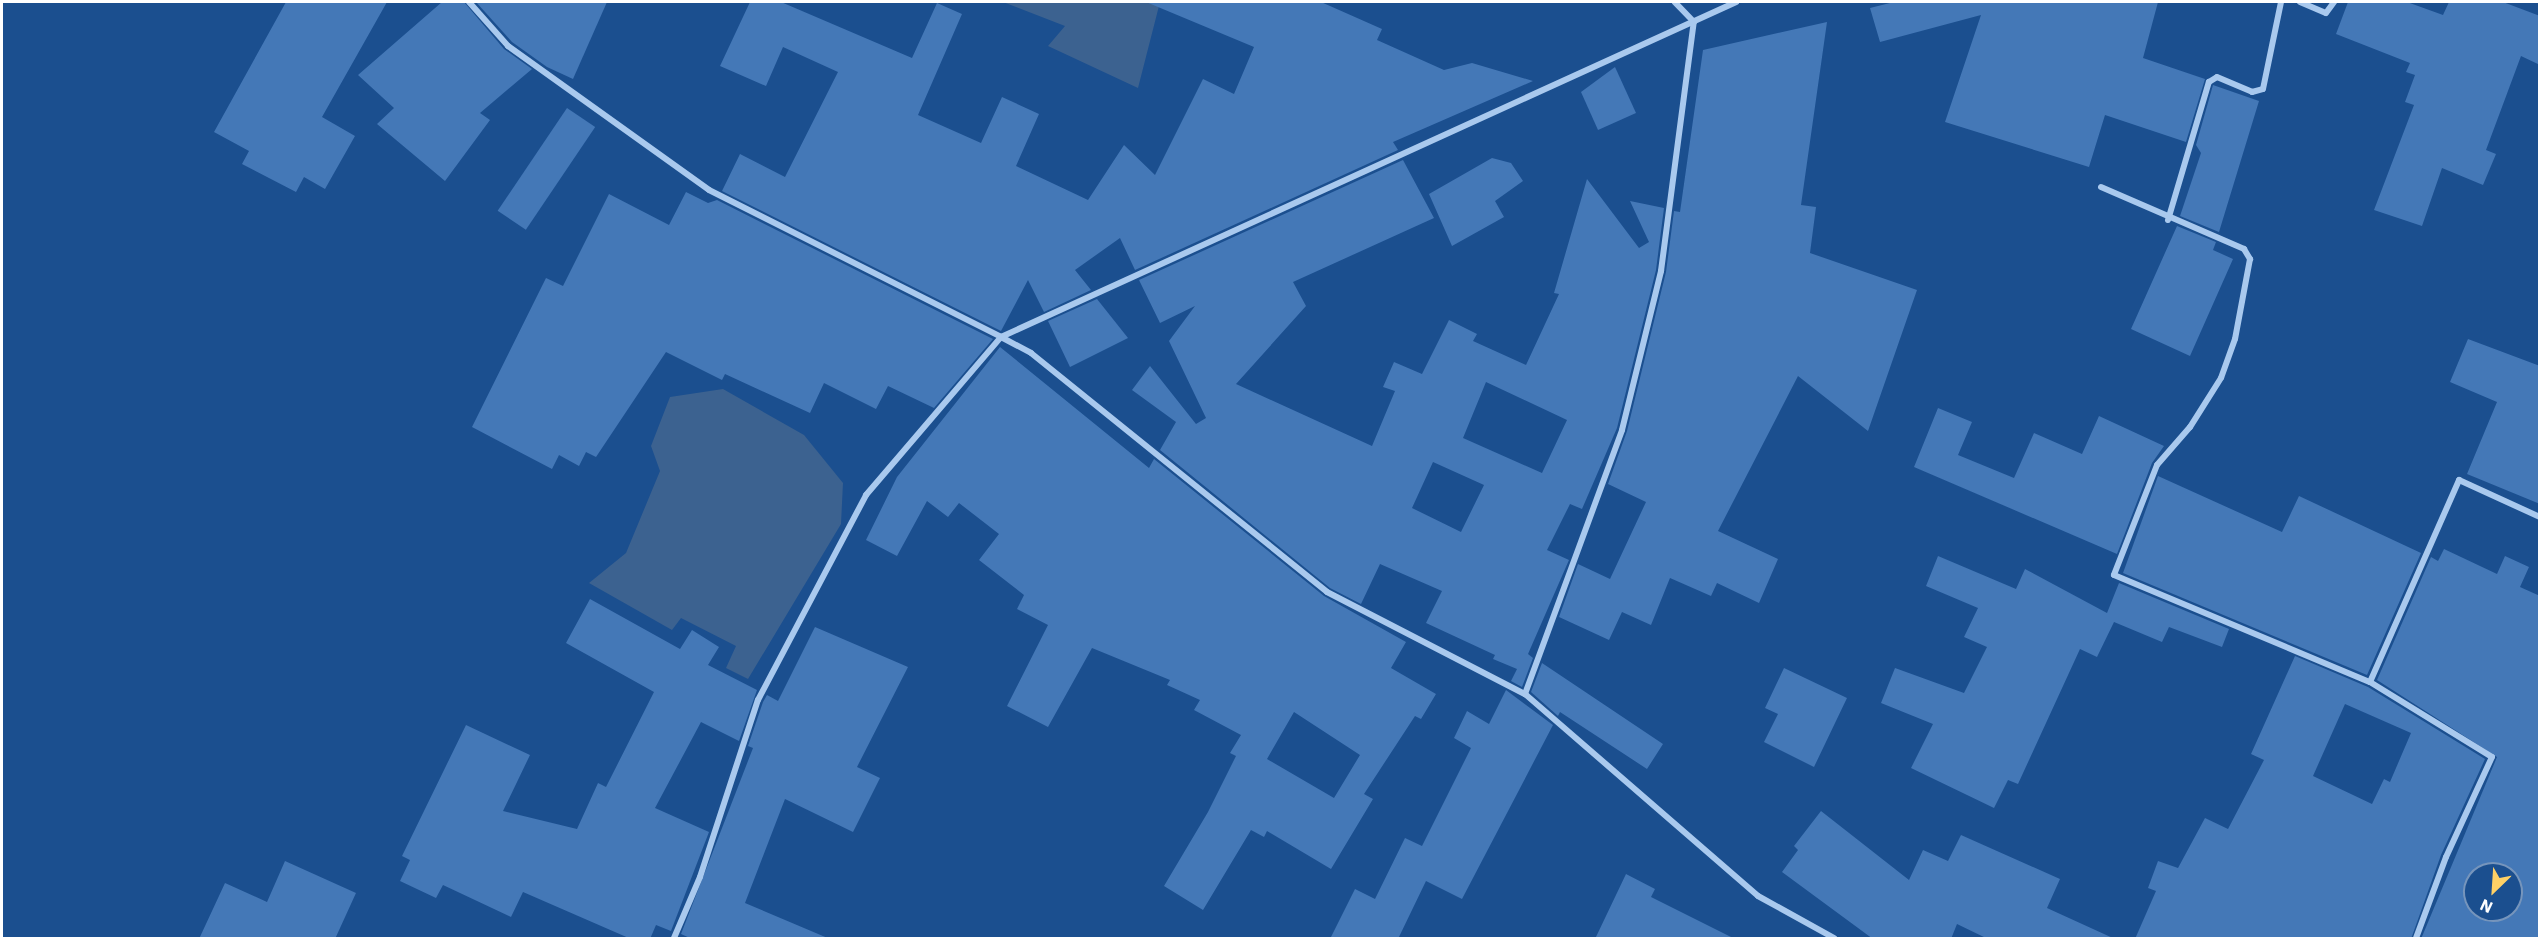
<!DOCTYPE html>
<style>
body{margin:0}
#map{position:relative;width:2541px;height:940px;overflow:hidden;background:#1b4f8f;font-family:"IBM Plex Sans",sans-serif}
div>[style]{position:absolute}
.water>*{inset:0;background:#3c6290}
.building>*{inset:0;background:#4478b7;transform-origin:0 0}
.street>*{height:6px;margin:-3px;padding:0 3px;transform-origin:3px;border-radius:3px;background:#a9c9ee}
span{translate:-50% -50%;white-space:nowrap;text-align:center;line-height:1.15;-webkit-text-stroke:6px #1b4f8f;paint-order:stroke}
.frame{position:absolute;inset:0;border:3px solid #fff;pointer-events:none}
.north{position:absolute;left:2463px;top:862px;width:60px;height:60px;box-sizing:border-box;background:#1b4f8f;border:2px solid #7695bc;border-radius:50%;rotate:205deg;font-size:16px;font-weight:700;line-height:24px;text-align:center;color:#fff}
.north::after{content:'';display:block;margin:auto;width:21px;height:27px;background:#ffd166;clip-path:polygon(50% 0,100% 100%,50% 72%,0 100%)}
</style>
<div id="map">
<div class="water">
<i style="clip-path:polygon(1003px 2px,1160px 2px,1138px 88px,1048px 46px,1065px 26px)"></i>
<i style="clip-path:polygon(723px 389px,804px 435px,843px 483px,841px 524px,748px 679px,726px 668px,736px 646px,681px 618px,672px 630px,589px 583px,626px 553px,660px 471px,651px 446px,670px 397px)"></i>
</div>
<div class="building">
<i style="clip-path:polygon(286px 2px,387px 2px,322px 117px,355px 136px,325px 189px,304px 177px,296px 192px,242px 164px,249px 151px,214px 132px)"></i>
<i style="clip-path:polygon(442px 2px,464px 2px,504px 49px,532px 69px,480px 113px,490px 120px,445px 181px,377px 124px,394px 108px,358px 75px)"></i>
<i style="clip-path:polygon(476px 2px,607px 2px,573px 79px,547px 67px,512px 42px)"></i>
<i style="clip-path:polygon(750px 2px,781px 2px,912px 58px,937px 3px,962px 14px,918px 115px,981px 143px,1002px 97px,1039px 114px,1016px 166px,1088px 200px,1124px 145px,1155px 175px,1203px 79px,1234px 94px,1254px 47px,1146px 2px,1321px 2px,1382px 29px,1377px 40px,1444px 70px,1472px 63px,1533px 81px,1393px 142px,1398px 150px,1135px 270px,1120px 238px,1075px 270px,1091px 290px,1044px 312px,1028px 280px,1001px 331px,722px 191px,740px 154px,785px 177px,838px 72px,783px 47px,766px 86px,720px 66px)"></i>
<i style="clip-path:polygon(1894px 2px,2158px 2px,2143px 58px,2205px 79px,2186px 142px,2105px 115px,2089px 167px,1945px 122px,1981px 15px,1880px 42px,1870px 8px)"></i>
<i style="clip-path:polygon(2348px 2px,2407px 2px,2443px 15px,2449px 2px,2503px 2px,2540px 16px,2540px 65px,2521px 56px,2486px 150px,2496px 154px,2483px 185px,2442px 168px,2422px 226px,2374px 210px,2414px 105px,2405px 102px,2415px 75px,2406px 72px,2410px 63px,2336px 34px)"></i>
<i style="clip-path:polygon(1827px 22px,1801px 205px,1816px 207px,1810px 253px,1917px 290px,1868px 431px,1798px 376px,1718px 531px,1778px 559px,1759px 603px,1717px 583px,1711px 596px,1670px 578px,1651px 625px,1622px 612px,1609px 640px,1559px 617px,1578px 564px,1610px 579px,1646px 502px,1608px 484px,1627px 431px,1666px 272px,1674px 211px,1680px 212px,1703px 50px)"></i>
<i style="clip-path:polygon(1615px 67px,1636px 113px,1598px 130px,1581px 92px)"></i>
<i style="clip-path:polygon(2213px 85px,2259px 101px,2219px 232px,2180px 216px,2201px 153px,2196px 145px)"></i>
<i style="left:567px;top:108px;width:34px;height:124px;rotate:34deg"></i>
<i style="clip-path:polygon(1492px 158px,1511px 163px,1523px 181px,1495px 201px,1504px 217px,1452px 246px,1429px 194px)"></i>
<i style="clip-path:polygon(evenodd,1403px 160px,1434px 218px,1293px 282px,1306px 306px,1236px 384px,1372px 446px,1395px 391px,1383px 387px,1394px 362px,1422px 374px,1449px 320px,1477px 334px,1473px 341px,1526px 365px,1559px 294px,1554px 293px,1587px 179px,1639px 248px,1649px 242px,1630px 201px,1664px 208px,1656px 270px,1617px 428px,1582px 509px,1570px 504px,1547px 550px,1569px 560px,1528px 654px,1533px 658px,1522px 687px,1511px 681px,1517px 669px,1493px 659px,1495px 655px,1426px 623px,1442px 591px,1380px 564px,1361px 604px,1330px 588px,1160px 450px,1176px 422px,1132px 390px,1150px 366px,1196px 424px,1206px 418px,1169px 341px,1195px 306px,1160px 323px,1139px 280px,1403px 160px,1486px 382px,1567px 420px,1542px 473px,1463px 438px,1486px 382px,1403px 160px,1433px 462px,1484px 485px,1461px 532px,1412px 508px,1433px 462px)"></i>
<i style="clip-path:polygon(686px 192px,708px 203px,717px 200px,993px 339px,934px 408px,888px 386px,876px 409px,824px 383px,810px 413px,725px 374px,722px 380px,666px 352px,596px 457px,586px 452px,579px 466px,559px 455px,552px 469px,472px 427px,546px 278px,563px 286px,609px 194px,669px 225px)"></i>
<i style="clip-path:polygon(2177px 226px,2216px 242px,2213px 250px,2233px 259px,2190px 356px,2131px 329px)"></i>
<i style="clip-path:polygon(1097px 299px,1128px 338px,1070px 367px,1048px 321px)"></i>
<i style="clip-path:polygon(2468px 339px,2540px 366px,2540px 504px,2467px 474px,2497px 402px,2450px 382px)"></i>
<i style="clip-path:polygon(evenodd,1000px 347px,1149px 468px,1154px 459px,1324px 596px,1406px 642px,1391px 668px,1436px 694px,1421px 719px,1415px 716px,1364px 794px,1373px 799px,1331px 869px,1267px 831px,1264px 837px,1251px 830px,1203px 910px,1164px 886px,1208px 812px,1236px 756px,1230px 753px,1241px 735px,1194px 710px,1200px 700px,1167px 685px,1170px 680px,1092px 648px,1048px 727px,1007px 706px,1048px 625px,1017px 609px,1024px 595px,979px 560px,999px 534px,959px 503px,948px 517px,927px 501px,897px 556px,866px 540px,897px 477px,1000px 347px,1294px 712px,1360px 755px,1334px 798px,1267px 759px,1294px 712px)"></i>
<i style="clip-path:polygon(1938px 408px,1972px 422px,1958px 455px,2014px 478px,2034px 433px,2082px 454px,2099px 416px,2164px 446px,2152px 463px,2117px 554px,1914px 467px)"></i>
<i style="clip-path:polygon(2158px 476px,2282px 532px,2299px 496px,2421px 553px,2367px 675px,2123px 573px)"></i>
<i style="clip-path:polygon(evenodd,2444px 549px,2497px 574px,2505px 556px,2529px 567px,2520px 587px,2540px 596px,2540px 939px,2421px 939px,2497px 757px,2377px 680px,2431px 557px,2438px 561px,2444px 549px,2475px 874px,2511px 874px,2511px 910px,2475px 910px,2475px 874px)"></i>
<i style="clip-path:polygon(1938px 556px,2016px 589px,2025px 569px,2107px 613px,2119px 583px,2229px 629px,2222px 647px,2169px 627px,2162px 642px,2114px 622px,2097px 657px,2080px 649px,2018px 784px,2008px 780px,1994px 808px,1911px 768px,1933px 724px,1881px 703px,1895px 668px,1964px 693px,1987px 647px,1964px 637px,1978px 608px,1926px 586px)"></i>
<i style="clip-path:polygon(590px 599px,680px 649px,692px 630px,719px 647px,708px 665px,757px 690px,739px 741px,701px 722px,655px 808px,709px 832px,671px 931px,656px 925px,650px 939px,631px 939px,523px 892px,511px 917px,443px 885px,436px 898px,400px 881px,410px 860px,402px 856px,466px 725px,530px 755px,503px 811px,577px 829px,598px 783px,606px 787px,654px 692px,566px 643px)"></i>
<i style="clip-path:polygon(815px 627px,908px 667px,857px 767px,880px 778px,853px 832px,785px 799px,745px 903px,830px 939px,692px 939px,681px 934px,753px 748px,748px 746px,763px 702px,767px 695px,778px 701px)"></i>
<i style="clip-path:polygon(evenodd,2295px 656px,2368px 687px,2485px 759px,2441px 855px,2411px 939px,2135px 939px,2156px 891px,2148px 888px,2158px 861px,2178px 868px,2205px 818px,2228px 829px,2264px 760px,2251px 754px,2295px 656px,2345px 704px,2411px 733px,2390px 782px,2384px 779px,2372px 804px,2313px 776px,2345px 704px)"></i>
<i style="clip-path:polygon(1542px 663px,1663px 744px,1647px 769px,1560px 712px,1558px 716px,1531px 692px)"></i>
<i style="clip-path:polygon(1784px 668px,1847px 698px,1814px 767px,1764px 742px,1778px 714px,1765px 708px)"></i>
<i style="clip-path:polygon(1506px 690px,1553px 725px,1462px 899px,1426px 881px,1398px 939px,1330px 939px,1355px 889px,1375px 899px,1405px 838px,1422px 846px,1471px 748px,1454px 738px,1467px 711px,1489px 724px)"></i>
<i style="clip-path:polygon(1821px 811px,1909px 880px,1923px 850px,1948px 861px,1961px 835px,2060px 879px,2047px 908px,2115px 939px,1988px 939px,1957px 924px,1951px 939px,1873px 939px,1782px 872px,1798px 850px,1794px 846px)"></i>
<i style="clip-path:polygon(285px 861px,356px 893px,335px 939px,199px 939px,225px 883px,267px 902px)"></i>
<i style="clip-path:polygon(1626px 874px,1655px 889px,1651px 897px,1735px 939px,1595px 939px)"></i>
</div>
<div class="street">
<i style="left:469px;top:2px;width:59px;rotate:48.4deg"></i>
<i style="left:508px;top:46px;width:247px;rotate:35.6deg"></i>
<i style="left:709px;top:190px;width:327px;rotate:26.7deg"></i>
<i style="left:1001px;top:337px;width:808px;rotate:-24.5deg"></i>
<i style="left:2300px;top:2px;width:28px;rotate:23deg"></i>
<i style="left:2326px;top:13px;width:14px;rotate:-54deg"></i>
<i style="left:2101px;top:187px;width:156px;rotate:23.4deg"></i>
<i style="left:2244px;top:249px;width:12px;rotate:59deg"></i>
<i style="left:2250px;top:259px;width:81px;rotate:100.6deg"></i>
<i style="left:2235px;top:339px;width:41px;rotate:109.7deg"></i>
<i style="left:2221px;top:378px;width:58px;rotate:122.3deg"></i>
<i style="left:2190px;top:427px;width:50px;rotate:131deg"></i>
<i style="left:2157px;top:465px;width:118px;rotate:111.4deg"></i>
<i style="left:2114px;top:575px;width:277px;rotate:22.7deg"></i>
<i style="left:2370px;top:682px;width:143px;rotate:31.6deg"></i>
<i style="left:2492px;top:757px;width:110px;rotate:114.7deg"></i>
<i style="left:2446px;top:857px;width:86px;rotate:110.3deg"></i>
<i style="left:2168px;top:220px;width:144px;rotate:-73.5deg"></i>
<i style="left:2209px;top:82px;width:9px;rotate:-32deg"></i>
<i style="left:2217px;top:77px;width:38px;rotate:23deg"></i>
<i style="left:2252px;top:92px;width:11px;rotate:-15deg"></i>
<i style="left:2263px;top:89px;width:89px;rotate:-78.3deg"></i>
<i style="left:2370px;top:682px;width:221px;rotate:-66.2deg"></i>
<i style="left:2459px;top:480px;width:89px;rotate:24.6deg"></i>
<i style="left:1525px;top:694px;width:281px;rotate:-69.8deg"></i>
<i style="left:1622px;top:430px;width:164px;rotate:-76.2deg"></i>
<i style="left:1661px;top:271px;width:251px;rotate:-82.5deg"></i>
<i style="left:1694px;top:22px;width:28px;rotate:-134deg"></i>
<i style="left:674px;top:938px;width:66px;rotate:-66.9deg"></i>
<i style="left:700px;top:877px;width:186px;rotate:-71.9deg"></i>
<i style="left:758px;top:700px;width:232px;rotate:-62.2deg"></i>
<i style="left:866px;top:495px;width:208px;rotate:-49.5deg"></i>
<i style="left:1001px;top:337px;width:34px;rotate:28deg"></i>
<i style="left:1031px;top:353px;width:380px;rotate:38.9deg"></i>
<i style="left:1327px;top:592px;width:223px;rotate:27.3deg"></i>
<i style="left:1525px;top:694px;width:308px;rotate:40.9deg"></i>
<i style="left:1758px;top:896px;width:87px;rotate:28.9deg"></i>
</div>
<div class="frame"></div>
<div class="north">N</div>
</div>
